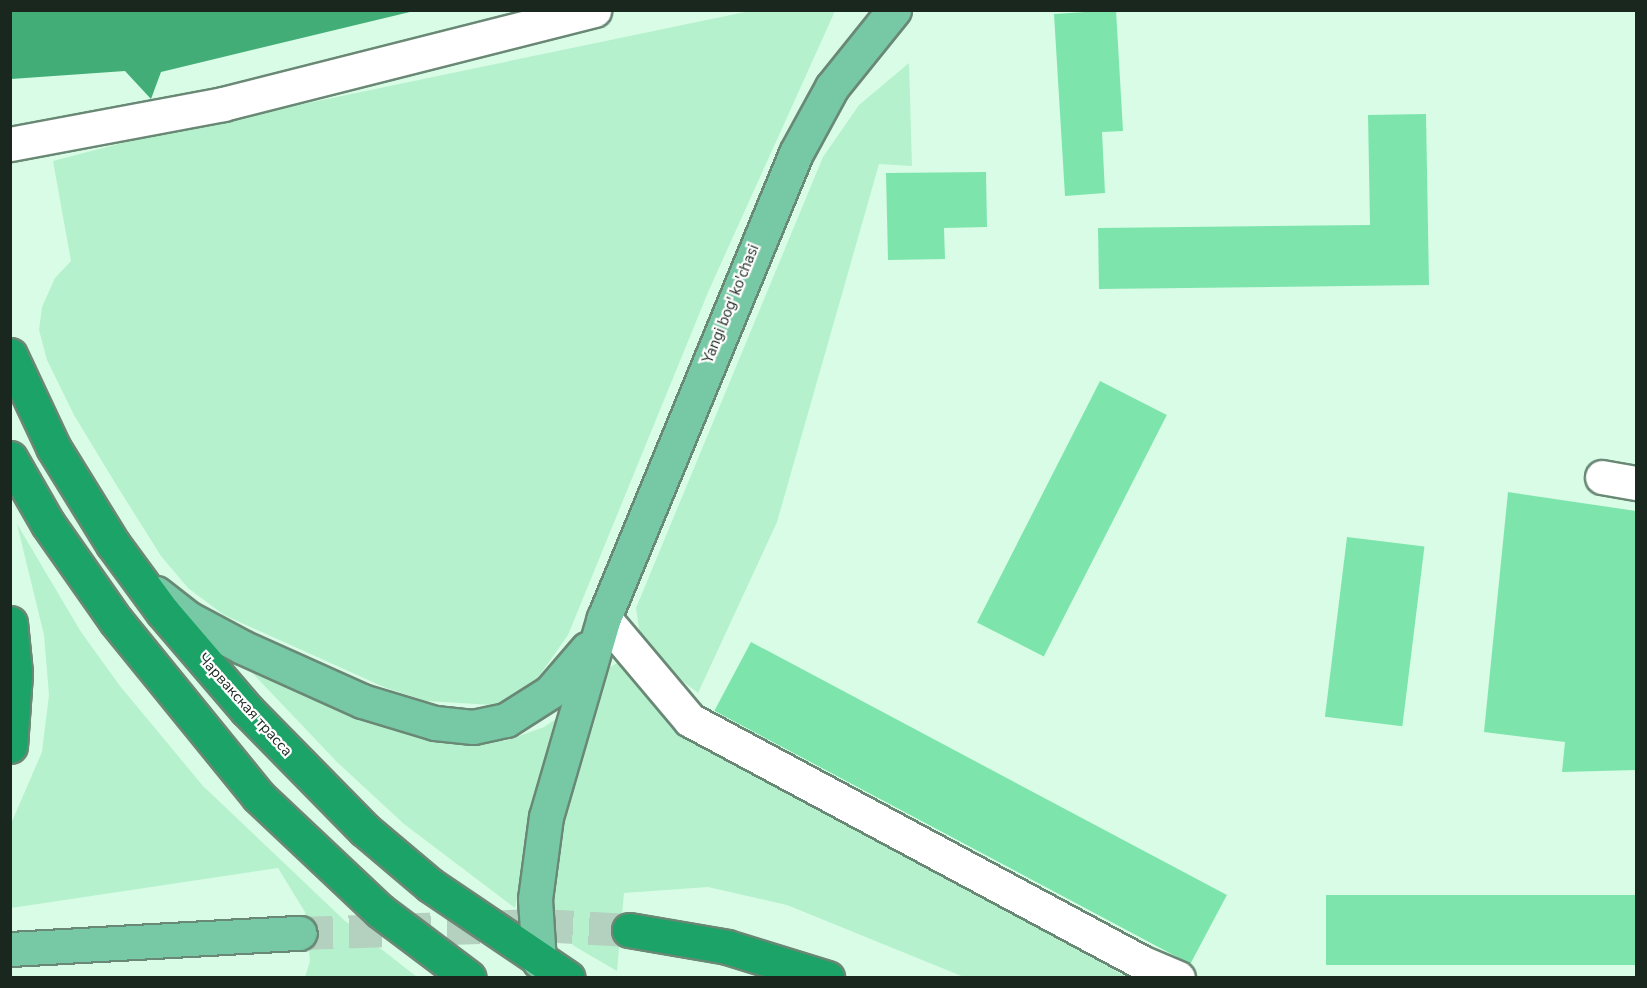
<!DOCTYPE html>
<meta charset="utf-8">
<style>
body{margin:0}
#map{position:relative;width:1647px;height:988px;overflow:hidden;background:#d9fce6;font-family:"Nunito Sans",sans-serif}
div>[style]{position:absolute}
.green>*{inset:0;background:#b5f1cc}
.water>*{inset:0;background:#42ad76}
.building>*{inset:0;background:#7de5ab;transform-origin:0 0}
.major-tunnel>*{height:33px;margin-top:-16.5px;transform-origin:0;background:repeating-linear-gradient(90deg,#b3d1be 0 33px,transparent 0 49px)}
.roads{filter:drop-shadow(2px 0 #698875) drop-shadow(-2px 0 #698875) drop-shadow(0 2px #698875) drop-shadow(0 -2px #698875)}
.minor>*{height:33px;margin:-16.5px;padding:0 16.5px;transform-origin:16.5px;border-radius:16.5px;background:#fff}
.major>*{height:33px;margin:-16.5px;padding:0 16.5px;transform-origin:16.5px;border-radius:16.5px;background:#77c8a4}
.highway>*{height:33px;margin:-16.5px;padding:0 16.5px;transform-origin:16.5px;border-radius:16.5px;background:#1ca367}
span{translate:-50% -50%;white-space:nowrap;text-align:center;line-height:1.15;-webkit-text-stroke:4.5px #fff;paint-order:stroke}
.street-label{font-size:15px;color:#1a271f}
.frame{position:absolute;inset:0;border:12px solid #1a271f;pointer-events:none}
</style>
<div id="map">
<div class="green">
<i style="clip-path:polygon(750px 11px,835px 11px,709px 290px,568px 635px,537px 679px,517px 695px,493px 705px,426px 701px,386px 688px,224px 615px,188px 588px,161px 556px,117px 486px,74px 415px,47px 360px,39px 330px,42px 307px,55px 278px,71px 261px,53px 161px,149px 136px)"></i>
<i style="clip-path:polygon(909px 63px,912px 166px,879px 164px,777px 522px,698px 693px,654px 659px,641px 642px,636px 608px,823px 157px,859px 105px)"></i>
<i style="clip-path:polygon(17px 524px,81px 632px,120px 686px,203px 786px,344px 920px,417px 977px,305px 977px,310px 961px,305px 912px,278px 868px,11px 908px,10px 826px,42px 752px,49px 695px,44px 635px)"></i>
<i style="clip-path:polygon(241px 661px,360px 718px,443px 740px,505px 741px,544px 727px,562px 715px,535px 811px,515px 908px,404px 824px,337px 762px)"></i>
<i style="clip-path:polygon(619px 662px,695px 738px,1127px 977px,964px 977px,787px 905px,708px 887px,624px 893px,617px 971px,574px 946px,557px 928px,552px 909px,560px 828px,587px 725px,608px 668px)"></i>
</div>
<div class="water">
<i style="clip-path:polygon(11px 10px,414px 10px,414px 11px,161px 72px,151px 99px,125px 71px,11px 79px)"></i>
</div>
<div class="building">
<i style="clip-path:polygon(1116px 10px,1123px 131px,1102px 132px,1105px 193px,1065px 196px,1054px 14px)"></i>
<i style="clip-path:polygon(1426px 114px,1429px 285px,1099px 289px,1098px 228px,1370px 225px,1368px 115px)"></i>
<i style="clip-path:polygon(986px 172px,987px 227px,944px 228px,945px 259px,888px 260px,886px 173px)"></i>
<i style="left:1100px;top:381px;width:75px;height:271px;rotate:27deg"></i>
<i style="clip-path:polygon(1508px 492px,1636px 511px,1636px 770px,1562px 772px,1565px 742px,1484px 732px)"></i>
<i style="left:1347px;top:537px;width:78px;height:181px;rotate:7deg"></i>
<i style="left:751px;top:642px;width:539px;height:78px;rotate:28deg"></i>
<i style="left:1636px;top:895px;width:70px;height:310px;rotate:90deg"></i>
</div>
<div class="major-tunnel">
<i style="left:300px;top:933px;width:240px;rotate:-1.9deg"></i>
<i style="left:540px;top:925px;width:89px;rotate:3.2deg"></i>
</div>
<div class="roads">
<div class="minor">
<i style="left:10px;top:144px;width:217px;rotate:-10.6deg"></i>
<i style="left:223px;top:104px;width:383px;rotate:-14.2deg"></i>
<i style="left:1602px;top:477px;width:35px;rotate:10deg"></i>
<i style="left:604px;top:618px;width:133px;rotate:49.9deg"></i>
<i style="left:690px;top:720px;width:514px;rotate:28.21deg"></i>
<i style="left:1143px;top:963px;width:38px;rotate:23deg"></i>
</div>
<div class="major">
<i style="left:156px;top:593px;width:41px;rotate:38deg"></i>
<i style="left:188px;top:618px;width:61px;rotate:28.2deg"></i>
<i style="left:242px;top:647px;width:132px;rotate:24.2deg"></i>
<i style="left:362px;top:701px;width:76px;rotate:16.8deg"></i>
<i style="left:435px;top:723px;width:38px;rotate:6deg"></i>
<i style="left:473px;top:727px;width:34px;rotate:-12deg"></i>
<i style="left:506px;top:720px;width:52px;rotate:-32.5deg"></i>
<i style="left:550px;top:692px;width:57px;rotate:-49.3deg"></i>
<i style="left:10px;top:949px;width:290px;rotate:-3.2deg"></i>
<i style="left:539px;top:961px;width:62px;rotate:-93.7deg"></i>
<i style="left:535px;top:899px;width:83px;rotate:-82.4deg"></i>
<i style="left:546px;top:817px;width:207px;rotate:-73.8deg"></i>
<i style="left:604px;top:618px;width:503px;rotate:-67.56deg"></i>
<i style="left:796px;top:153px;width:75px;rotate:-61.4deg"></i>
<i style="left:832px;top:87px;width:99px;rotate:-51.2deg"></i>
</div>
<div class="highway">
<i style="left:10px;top:355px;width:102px;rotate:64.9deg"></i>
<i style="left:53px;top:447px;width:114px;rotate:58.3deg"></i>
<i style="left:113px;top:544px;width:84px;rotate:53.7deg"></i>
<i style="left:163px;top:612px;width:129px;rotate:49.4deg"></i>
<i style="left:247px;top:710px;width:168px;rotate:45.5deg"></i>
<i style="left:365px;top:830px;width:85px;rotate:40.2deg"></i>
<i style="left:430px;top:885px;width:166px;rotate:34deg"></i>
<i style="left:10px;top:458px;width:76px;rotate:60.1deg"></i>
<i style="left:48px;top:524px;width:118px;rotate:55deg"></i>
<i style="left:116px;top:621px;width:225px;rotate:50.9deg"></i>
<i style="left:258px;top:796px;width:168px;rotate:43.3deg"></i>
<i style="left:380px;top:911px;width:111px;rotate:37deg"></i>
<i style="left:10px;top:623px;width:50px;rotate:84.3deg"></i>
<i style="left:15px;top:673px;width:73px;rotate:93.9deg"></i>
<i style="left:629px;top:930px;width:99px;rotate:9.8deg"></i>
<i style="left:727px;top:947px;width:105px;rotate:17.2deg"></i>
</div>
</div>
<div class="street-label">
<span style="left:731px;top:304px;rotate:-68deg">Yangi bog' ko'chasi</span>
<span style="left:245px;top:705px;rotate:48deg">Чарвакская трасса</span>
</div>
<div class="frame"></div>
</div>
